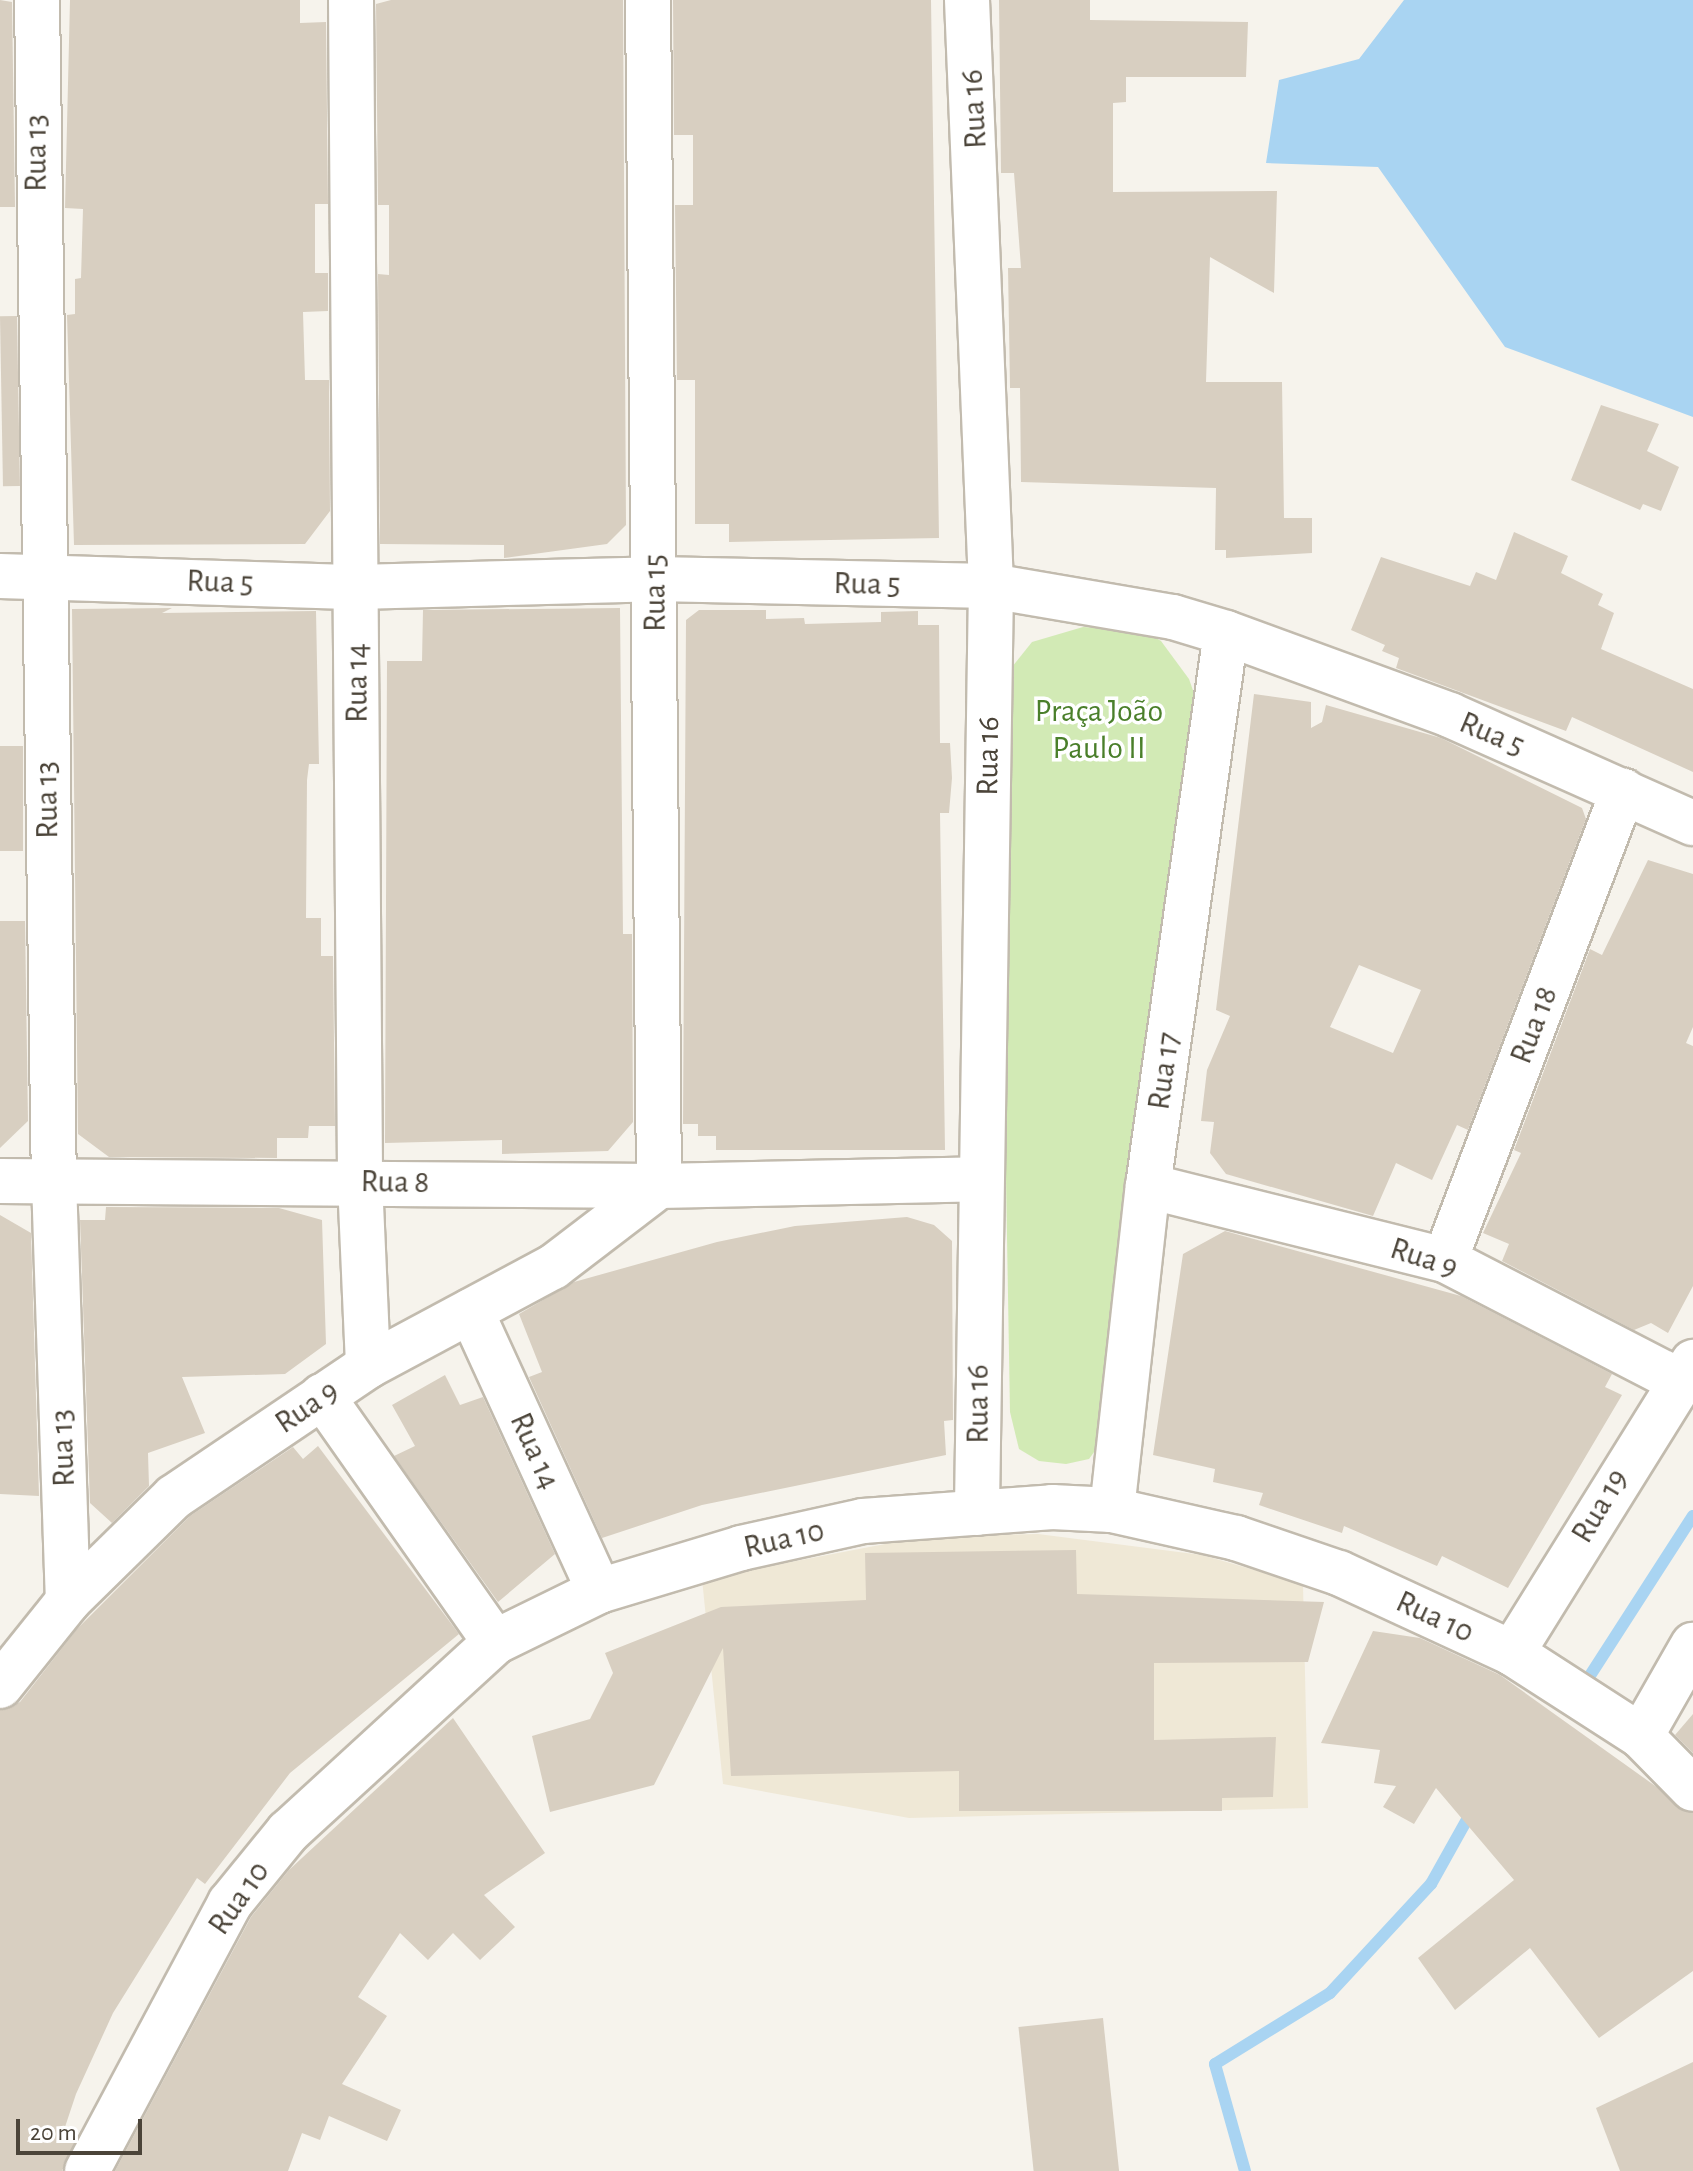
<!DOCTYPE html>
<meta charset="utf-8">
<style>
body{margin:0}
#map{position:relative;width:1693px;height:2171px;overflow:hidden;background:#f6f3ec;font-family:"Alegreya Sans",sans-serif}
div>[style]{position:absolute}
.education>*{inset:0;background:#efe8d6}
.green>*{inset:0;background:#d2eab5}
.water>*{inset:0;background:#a9d4f2}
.stream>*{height:12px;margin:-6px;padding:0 6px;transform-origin:6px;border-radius:6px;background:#a9d4f2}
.building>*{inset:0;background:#d8cfc1;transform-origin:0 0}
.roads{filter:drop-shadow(2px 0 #c2bbae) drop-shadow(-2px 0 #c2bbae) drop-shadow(0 2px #c2bbae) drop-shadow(0 -2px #c2bbae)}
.minor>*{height:44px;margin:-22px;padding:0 22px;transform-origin:22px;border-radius:22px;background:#fff}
span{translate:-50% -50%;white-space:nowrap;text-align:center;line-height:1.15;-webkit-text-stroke:7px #fff;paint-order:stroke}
.street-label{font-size:32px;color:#4b4439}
.park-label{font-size:32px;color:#4a7f2a}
.scale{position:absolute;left:16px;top:2119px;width:126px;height:36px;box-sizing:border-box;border:4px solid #4b4439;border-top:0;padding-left:10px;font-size:24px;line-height:28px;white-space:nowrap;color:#4b4439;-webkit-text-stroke:6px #fff;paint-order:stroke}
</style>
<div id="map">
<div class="education">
<i style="clip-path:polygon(1038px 1534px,1202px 1555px,1303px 1584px,1308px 1808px,909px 1818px,723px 1784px,702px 1579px,927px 1536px)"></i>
</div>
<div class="green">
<i style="clip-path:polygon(1083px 627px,1144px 631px,1161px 641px,1189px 679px,1203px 719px,1105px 1437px,1089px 1459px,1066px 1464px,1039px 1461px,1019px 1449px,1010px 1412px,998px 711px,1008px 672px,1032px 642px)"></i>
</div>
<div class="water">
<i style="clip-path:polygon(1404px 0,1693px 0,1693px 417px,1505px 347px,1378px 167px,1266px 163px,1279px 80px,1359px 59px)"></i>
</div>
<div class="stream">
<i style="left:1591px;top:1674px;width:188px;rotate:-57.2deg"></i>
<i style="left:1245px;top:2171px;width:111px;rotate:-105.7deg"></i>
<i style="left:1215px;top:2064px;width:135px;rotate:-31.7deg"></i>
<i style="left:1330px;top:1993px;width:149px;rotate:-47.2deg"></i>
<i style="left:1431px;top:1884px;width:86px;rotate:-60.8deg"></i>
</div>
<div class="building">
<i style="clip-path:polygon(0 0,12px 2px,15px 207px,0 207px)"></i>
<i style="clip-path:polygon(70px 0,300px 0,300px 23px,326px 22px,328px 204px,315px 204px,315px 273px,328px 273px,328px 311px,303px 312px,305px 380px,329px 380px,330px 511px,305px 544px,74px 545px,67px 315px,75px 314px,75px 279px,81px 278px,83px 209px,65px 208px)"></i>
<i style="clip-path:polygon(391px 0,623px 0,626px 525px,607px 544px,504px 558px,504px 545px,380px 544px,378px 274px,389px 275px,389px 205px,378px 205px,376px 4px)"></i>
<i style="clip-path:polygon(673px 0,931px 0,939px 538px,729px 542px,729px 524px,695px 524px,695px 380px,677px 380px,675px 205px,693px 205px,693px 135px,674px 135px)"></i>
<i style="clip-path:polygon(999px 0,1090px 0,1090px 20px,1248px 22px,1246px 77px,1126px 77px,1126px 102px,1113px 103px,1113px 192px,1277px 191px,1274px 293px,1210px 257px,1206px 382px,1282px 382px,1284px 518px,1312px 518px,1312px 553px,1226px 558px,1226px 550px,1215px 550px,1216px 488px,1021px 482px,1020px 388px,1010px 388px,1008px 268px,1021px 268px,1014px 173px,1001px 173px)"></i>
<i style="left:17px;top:316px;width:170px;height:17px;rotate:89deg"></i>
<i style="clip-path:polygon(1601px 405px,1659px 424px,1647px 451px,1679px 467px,1661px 511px,1643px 504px,1640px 510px,1571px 480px)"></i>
<i style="clip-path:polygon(1514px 532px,1568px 556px,1561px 573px,1603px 594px,1598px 605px,1614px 613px,1601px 649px,1693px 689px,1693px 772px,1572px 717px,1566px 731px,1396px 668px,1399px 658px,1382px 651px,1385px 645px,1351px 630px,1381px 557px,1470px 586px,1476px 572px,1496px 580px)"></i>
<i style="clip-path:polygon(172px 608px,162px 613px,316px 611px,319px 764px,309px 764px,307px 780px,306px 918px,321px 918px,321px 956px,333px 956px,335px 1126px,309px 1126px,308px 1138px,277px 1138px,277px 1158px,109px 1157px,78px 1134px,72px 609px)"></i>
<i style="clip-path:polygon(620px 608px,623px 934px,632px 934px,633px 1122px,608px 1151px,502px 1154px,502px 1140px,385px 1143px,387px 661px,422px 661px,423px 610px)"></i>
<i style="clip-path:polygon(699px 610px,766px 610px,766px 619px,804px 618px,805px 624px,881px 622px,881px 612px,918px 611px,918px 625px,939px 625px,940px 743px,950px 743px,952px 778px,949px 813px,940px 813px,945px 1150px,716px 1150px,716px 1136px,698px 1136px,698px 1124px,683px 1124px,686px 620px)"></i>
<i style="clip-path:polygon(evenodd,1254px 694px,1311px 702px,1311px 728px,1322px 722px,1326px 705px,1441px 738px,1582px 808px,1586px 819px,1468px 1130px,1457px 1125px,1432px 1180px,1396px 1163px,1373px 1216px,1226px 1174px,1210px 1153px,1214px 1122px,1201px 1121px,1207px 1070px,1230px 1016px,1216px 1010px,1254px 694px,1359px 965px,1421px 990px,1393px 1053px,1330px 1027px,1359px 965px)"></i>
<i style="left:0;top:746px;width:23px;height:105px"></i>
<i style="clip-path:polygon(1648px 860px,1693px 874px,1693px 1027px,1686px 1043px,1693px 1046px,1693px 1286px,1668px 1333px,1651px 1323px,1634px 1330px,1502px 1261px,1509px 1244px,1483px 1233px,1521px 1153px,1514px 1150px,1590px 949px,1602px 955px)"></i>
<i style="clip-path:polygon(0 921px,25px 921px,28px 1121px,0 1148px)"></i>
<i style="clip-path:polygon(106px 1207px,279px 1208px,322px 1220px,326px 1344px,285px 1374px,182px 1377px,205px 1433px,148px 1453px,149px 1486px,112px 1523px,90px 1503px,80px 1220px,105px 1220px)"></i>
<i style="clip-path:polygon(0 1215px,31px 1233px,39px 1496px,0 1494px)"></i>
<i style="clip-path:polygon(907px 1217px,934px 1225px,952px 1241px,953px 1420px,944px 1421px,946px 1455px,702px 1505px,602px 1538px,529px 1377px,542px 1372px,519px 1314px,574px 1282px,717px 1242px,795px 1226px)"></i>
<i style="clip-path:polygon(1225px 1231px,1461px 1296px,1612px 1374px,1605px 1387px,1622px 1395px,1508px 1588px,1442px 1556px,1437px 1566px,1344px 1526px,1342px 1533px,1259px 1505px,1263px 1493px,1213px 1482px,1215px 1469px,1153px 1455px,1183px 1254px)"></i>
<i style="clip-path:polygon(445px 1375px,460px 1405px,483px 1397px,555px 1554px,498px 1602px,394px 1456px,415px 1446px,392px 1405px)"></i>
<i style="clip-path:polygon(318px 1446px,459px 1634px,290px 1773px,205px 1884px,197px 1878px,113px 2013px,76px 2094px,64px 2130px,78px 2135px,62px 2171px,0 2171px,0 1710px,20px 1702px,77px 1629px,190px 1516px,293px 1447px,303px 1459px)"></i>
<i style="clip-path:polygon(1076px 1550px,1077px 1594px,1324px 1602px,1308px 1662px,1154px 1663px,1154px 1740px,1276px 1737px,1273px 1797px,1222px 1798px,1222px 1811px,959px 1811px,959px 1771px,731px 1776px,723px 1648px,654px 1785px,550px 1812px,532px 1736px,590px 1719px,613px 1673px,605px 1653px,721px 1607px,866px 1600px,865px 1553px)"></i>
<i style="clip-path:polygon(1373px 1631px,1420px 1638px,1500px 1675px,1693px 1813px,1693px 1971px,1599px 2038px,1530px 1948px,1455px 2010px,1418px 1958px,1514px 1880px,1436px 1788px,1414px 1824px,1383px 1807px,1396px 1786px,1374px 1783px,1380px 1750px,1321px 1743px)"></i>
<i style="clip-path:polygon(1693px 1714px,1693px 1753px,1675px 1735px)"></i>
<i style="clip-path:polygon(453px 1718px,545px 1853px,484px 1895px,515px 1927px,480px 1960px,453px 1933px,428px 1960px,400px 1933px,358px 1997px,387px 2016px,342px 2084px,401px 2110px,387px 2141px,329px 2116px,320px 2140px,302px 2133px,288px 2171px,115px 2171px,251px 1917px,289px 1870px)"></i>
<i style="left:1103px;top:2018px;width:154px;height:85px;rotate:84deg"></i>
<i style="clip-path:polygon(1693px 2062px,1693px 2171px,1620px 2171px,1596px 2108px)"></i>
</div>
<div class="roads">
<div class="minor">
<i style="left:37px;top:0;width:1181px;rotate:89.18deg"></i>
<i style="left:54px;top:1181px;width:420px;rotate:88.1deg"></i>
<i style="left:351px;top:0;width:1181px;rotate:89.56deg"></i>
<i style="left:360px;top:1181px;width:185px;rotate:87.5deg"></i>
<i style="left:967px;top:0;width:586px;rotate:87.65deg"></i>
<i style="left:991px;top:586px;width:927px;rotate:90.87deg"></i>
<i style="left:0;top:576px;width:357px;rotate:1.8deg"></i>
<i style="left:357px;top:587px;width:298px;rotate:-1.5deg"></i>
<i style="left:655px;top:579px;width:336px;rotate:1.2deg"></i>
<i style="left:991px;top:586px;width:185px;rotate:9.7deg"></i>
<i style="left:1173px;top:617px;width:55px;rotate:16.8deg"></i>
<i style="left:1226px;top:633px;width:239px;rotate:20.1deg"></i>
<i style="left:1450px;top:715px;width:266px;rotate:24deg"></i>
<i style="left:0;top:1181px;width:659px;rotate:0.43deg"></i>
<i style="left:659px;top:1186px;width:321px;rotate:-1.2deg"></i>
<i style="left:1148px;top:1186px;width:306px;rotate:14deg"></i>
<i style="left:1445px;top:1260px;width:266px;rotate:27.3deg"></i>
<i style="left:1445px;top:1260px;width:502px;rotate:-69.22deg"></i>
<i style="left:471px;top:1311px;width:308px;rotate:65.4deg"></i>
<i style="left:322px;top:1396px;width:301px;rotate:54.9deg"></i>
<i style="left:1112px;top:1510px;width:326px;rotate:-83.7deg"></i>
<i style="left:1148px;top:1186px;width:558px;rotate:-81.97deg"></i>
<i style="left:1512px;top:1653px;width:343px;rotate:-58.1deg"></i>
<i style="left:0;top:1686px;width:109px;rotate:-51.3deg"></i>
<i style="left:68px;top:1601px;width:148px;rotate:-44.5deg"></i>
<i style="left:174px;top:1497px;width:234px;rotate:-34deg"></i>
<i style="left:368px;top:1366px;width:210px;rotate:-28.2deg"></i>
<i style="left:553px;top:1267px;width:133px;rotate:-37.4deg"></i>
<i style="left:659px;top:1186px;width:1186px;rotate:-90.53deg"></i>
<i style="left:1641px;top:1736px;width:105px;rotate:-60.3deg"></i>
<i style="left:87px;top:2171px;width:304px;rotate:-61.9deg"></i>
<i style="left:230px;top:1903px;width:92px;rotate:-50.8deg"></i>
<i style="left:288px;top:1832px;width:281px;rotate:-42.5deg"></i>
<i style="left:495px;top:1642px;width:116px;rotate:-26.1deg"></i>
<i style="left:599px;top:1591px;width:148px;rotate:-16.8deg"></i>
<i style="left:741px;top:1548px;width:125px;rotate:-12.5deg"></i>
<i style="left:863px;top:1521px;width:190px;rotate:-4.2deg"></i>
<i style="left:1052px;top:1507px;width:60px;rotate:2.9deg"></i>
<i style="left:1112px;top:1510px;width:127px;rotate:12.7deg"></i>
<i style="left:1236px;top:1538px;width:109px;rotate:18.8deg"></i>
<i style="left:1339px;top:1573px;width:191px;rotate:24.8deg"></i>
<i style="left:1512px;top:1653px;width:153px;rotate:32.8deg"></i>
<i style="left:1641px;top:1736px;width:74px;rotate:45.5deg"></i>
</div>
</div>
<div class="street-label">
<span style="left:974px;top:109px;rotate:-93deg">Rua 16</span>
<span style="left:36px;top:153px;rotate:-90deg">Rua 13</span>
<span style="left:220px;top:582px;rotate:2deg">Rua 5</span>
<span style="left:867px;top:584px;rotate:1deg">Rua 5</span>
<span style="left:655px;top:593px;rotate:-90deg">Rua 15</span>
<span style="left:357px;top:683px;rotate:-90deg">Rua 14</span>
<span style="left:1492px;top:734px;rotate:23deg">Rua 5</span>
<span style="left:988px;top:756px;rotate:-89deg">Rua 16</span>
<span style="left:47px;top:800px;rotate:-91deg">Rua 13</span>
<span style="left:1534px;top:1025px;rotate:-69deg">Rua 18</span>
<span style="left:1164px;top:1071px;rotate:-82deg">Rua 17</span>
<span style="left:395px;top:1182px;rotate:1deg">Rua 8</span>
<span style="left:1424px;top:1258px;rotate:18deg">Rua 9</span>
<span style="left:978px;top:1404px;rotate:-90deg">Rua 16</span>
<span style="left:307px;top:1407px;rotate:-34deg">Rua 9</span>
<span style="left:63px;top:1448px;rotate:-92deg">Rua 13</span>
<span style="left:535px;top:1451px;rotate:66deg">Rua 14</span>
<span style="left:1600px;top:1506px;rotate:-59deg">Rua 19</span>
<span style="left:784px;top:1539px;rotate:-13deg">Rua 10</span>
<span style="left:1435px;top:1617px;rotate:25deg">Rua 10</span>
<span style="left:239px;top:1898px;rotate:-55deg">Rua 10</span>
</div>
<div class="park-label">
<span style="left:1099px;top:730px">Praça João<br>Paulo II</span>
</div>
<div class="scale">20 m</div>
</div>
